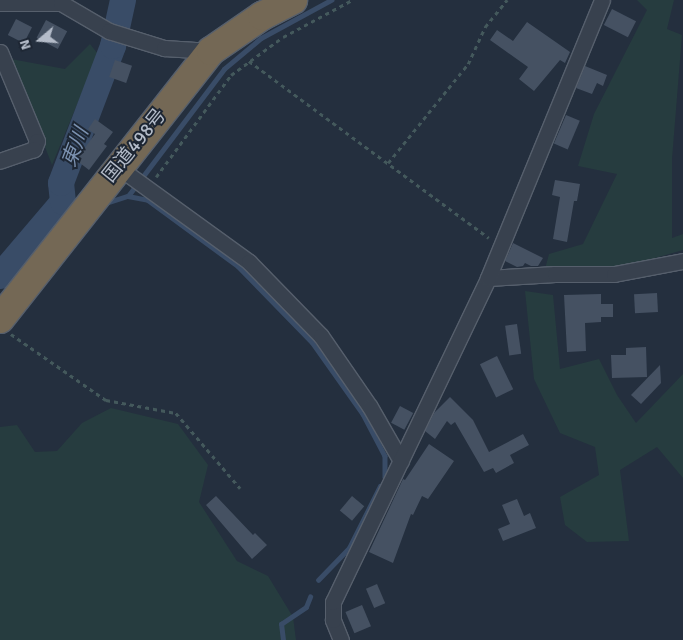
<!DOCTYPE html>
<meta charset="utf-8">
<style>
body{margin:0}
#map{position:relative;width:683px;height:640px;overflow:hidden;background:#242f3e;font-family:Signika,"Noto Sans JP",sans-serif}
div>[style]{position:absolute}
.green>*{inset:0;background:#263c3f}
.stream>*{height:4.5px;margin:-2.25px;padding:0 2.25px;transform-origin:2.25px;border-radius:2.25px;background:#394c67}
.river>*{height:26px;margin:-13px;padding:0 13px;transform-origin:13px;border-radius:13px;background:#394c67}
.building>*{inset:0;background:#455162;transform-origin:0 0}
.path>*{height:2.5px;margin-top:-1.25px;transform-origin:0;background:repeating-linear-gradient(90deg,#44595c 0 4px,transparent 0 8px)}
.roads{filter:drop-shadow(1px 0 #565f6c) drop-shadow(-1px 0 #565f6c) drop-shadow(0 1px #565f6c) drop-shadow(0 -1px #565f6c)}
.street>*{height:15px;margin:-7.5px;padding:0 7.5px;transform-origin:7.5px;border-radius:7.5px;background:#38414e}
.highway>*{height:28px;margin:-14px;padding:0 14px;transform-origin:14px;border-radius:14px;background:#746855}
span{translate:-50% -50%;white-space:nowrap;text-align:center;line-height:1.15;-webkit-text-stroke:4px #1d2633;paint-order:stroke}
.street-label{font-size:19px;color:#b4bcc9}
.water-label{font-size:20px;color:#7c92b1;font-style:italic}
.north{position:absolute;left:15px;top:15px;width:50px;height:50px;-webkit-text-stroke:4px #1d2633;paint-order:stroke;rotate:252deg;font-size:14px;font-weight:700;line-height:20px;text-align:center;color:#b4bcc9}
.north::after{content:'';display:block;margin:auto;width:18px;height:22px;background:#b4bcc9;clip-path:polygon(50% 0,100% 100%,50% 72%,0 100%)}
</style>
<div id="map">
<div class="green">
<i style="clip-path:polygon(637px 0,674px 0,667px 29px,682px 35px,672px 159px,672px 238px,683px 234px,683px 250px,617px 269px,545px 269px,549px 254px,583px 244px,617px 174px,578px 166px,594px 114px,647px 10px)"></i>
<i style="clip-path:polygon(90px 44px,98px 54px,52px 165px,11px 59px,65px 69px)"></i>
<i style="clip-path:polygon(525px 291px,553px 295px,560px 369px,599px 359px,617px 395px,636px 423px,683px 374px,683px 478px,657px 447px,620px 470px,629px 541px,587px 542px,565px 525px,560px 497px,599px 475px,595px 447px,560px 433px,534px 379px)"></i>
<i style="clip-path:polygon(111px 408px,178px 424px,208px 465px,199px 502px,237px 561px,268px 576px,293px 617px,296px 640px,0 640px,0 427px,17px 425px,35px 452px,57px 451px,82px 423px)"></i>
</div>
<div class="stream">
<i style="left:128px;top:196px;width:159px;rotate:-52.9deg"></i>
<i style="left:224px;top:69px;width:48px;rotate:-40deg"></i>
<i style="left:261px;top:38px;width:80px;rotate:-28.5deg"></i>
<i style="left:106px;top:203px;width:23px;rotate:-18deg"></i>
<i style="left:128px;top:196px;width:20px;rotate:11deg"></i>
<i style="left:148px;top:200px;width:112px;rotate:36.3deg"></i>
<i style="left:238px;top:266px;width:106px;rotate:45.8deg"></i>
<i style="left:312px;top:342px;width:88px;rotate:54.7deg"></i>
<i style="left:363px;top:414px;width:47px;rotate:62.4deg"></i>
<i style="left:385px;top:456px;width:21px;rotate:90deg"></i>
<i style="left:318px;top:580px;width:45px;rotate:-45.9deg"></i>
<i style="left:349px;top:548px;width:69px;rotate:-63.4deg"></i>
<i style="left:283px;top:640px;width:16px;rotate:-97deg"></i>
<i style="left:281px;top:624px;width:30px;rotate:-34deg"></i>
<i style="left:306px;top:607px;width:11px;rotate:-68deg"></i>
</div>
<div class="river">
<i style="left:0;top:276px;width:97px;rotate:-49.6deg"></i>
<i style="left:63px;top:202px;width:19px;rotate:-96deg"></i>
<i style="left:61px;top:183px;width:147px;rotate:-69.2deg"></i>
<i style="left:113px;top:46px;width:47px;rotate:-77.7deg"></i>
</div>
<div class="building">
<i style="left:612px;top:9px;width:27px;height:18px;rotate:27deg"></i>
<i style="left:16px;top:19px;width:18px;height:18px;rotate:27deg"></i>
<i style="left:46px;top:20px;width:24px;height:20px;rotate:28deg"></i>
<i style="clip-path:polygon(527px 22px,570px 52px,565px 63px,560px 60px,534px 91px,519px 79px,528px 67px,490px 40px,497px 30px,513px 41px)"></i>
<i style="left:115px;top:60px;width:18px;height:18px;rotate:19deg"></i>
<i style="clip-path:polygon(585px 66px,607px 75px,603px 86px,597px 83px,592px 94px,576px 88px)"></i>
<i style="left:566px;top:115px;width:15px;height:31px;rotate:23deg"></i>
<i style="clip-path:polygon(95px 119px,113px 132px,104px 144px,107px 146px,89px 170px,76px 160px,95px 134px,88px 129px)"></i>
<i style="clip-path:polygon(555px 180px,580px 184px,577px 201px,574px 201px,567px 242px,553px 239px,560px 197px,552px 195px)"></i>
<i style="clip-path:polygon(513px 243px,543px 258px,538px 266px,531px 266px,525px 263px,523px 266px,517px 267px,505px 261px)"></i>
<i style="left:657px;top:293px;width:19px;height:23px;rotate:87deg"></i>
<i style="clip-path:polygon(601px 294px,601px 304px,613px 304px,613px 317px,601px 317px,601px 322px,585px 323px,586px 351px,567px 352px,564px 295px)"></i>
<i style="left:517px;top:324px;width:30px;height:12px;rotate:82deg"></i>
<i style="clip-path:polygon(646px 347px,647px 377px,612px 378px,611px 355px,626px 355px,626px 348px)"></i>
<i style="left:497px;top:356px;width:37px;height:19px;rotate:64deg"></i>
<i style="clip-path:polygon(660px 365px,661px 383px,641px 404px,631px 395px)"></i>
<i style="clip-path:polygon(450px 397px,473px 420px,489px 452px,523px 434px,529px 445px,510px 455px,514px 463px,496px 473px,493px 468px,484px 472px,455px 422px,451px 425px,447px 421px,435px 439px,425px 431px,434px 413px)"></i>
<i style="left:400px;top:406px;width:15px;height:19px;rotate:28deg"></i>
<i style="clip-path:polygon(429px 444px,454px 461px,428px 499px,422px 496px,413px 515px,411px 514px,393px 563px,369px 552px,403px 479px,405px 480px)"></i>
<i style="clip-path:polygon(216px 496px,253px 535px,255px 533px,267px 545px,252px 559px,206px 505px)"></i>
<i style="left:352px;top:496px;width:16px;height:19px;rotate:40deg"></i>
<i style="clip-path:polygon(517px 499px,524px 516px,530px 513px,536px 528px,503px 541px,498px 529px,510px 524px,502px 505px)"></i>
<i style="left:377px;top:584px;width:21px;height:12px;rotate:67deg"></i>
<i style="left:362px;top:605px;width:23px;height:18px;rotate:67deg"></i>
</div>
<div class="path">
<i style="left:249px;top:61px;width:298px;rotate:36.4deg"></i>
<i style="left:388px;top:163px;width:127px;rotate:-51.1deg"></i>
<i style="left:468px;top:64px;width:41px;rotate:-65.3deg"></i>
<i style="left:485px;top:27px;width:35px;rotate:-51deg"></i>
<i style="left:156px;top:177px;width:127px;rotate:-53.7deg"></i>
<i style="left:231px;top:75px;width:64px;rotate:-36.2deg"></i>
<i style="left:283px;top:37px;width:78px;rotate:-28.2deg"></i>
<i style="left:11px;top:334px;width:116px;rotate:34.8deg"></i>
<i style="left:106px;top:400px;width:71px;rotate:10.5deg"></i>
<i style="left:176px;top:413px;width:99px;rotate:49.5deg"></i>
</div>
<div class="roads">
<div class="street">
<i style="left:0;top:3px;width:61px"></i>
<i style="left:61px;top:3px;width:56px;rotate:30.3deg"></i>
<i style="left:109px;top:31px;width:58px;rotate:17.2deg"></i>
<i style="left:164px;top:48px;width:47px;rotate:3.7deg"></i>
<i style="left:0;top:52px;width:96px;rotate:67.4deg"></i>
<i style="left:37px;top:141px;width:9px;rotate:111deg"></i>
<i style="left:34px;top:149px;width:36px;rotate:161deg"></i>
<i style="left:118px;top:167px;width:162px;rotate:35.9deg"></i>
<i style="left:249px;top:262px;width:103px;rotate:45.8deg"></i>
<i style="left:321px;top:336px;width:86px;rotate:55.4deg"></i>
<i style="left:370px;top:407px;width:62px;rotate:60.1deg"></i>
<i style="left:488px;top:278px;width:67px;rotate:-3.4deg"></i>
<i style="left:555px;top:274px;width:59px"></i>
<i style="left:614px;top:274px;width:70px;rotate:-10.7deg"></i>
<i style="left:341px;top:640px;width:22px;rotate:-112deg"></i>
<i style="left:333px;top:620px;width:18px;rotate:-90deg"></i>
<i style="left:333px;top:602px;width:359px;rotate:-64.4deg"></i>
<i style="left:488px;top:278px;width:300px;rotate:-67.7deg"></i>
</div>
<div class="highway">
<i style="left:0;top:319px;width:341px;rotate:-51.8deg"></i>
<i style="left:211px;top:51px;width:62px;rotate:-34.5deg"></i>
<i style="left:262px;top:16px;width:35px;rotate:-27deg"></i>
</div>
</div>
<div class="street-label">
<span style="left:135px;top:146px;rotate:-51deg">国道498号</span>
</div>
<div class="water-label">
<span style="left:75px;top:147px;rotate:-69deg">東川</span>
</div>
<div class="north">N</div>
</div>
